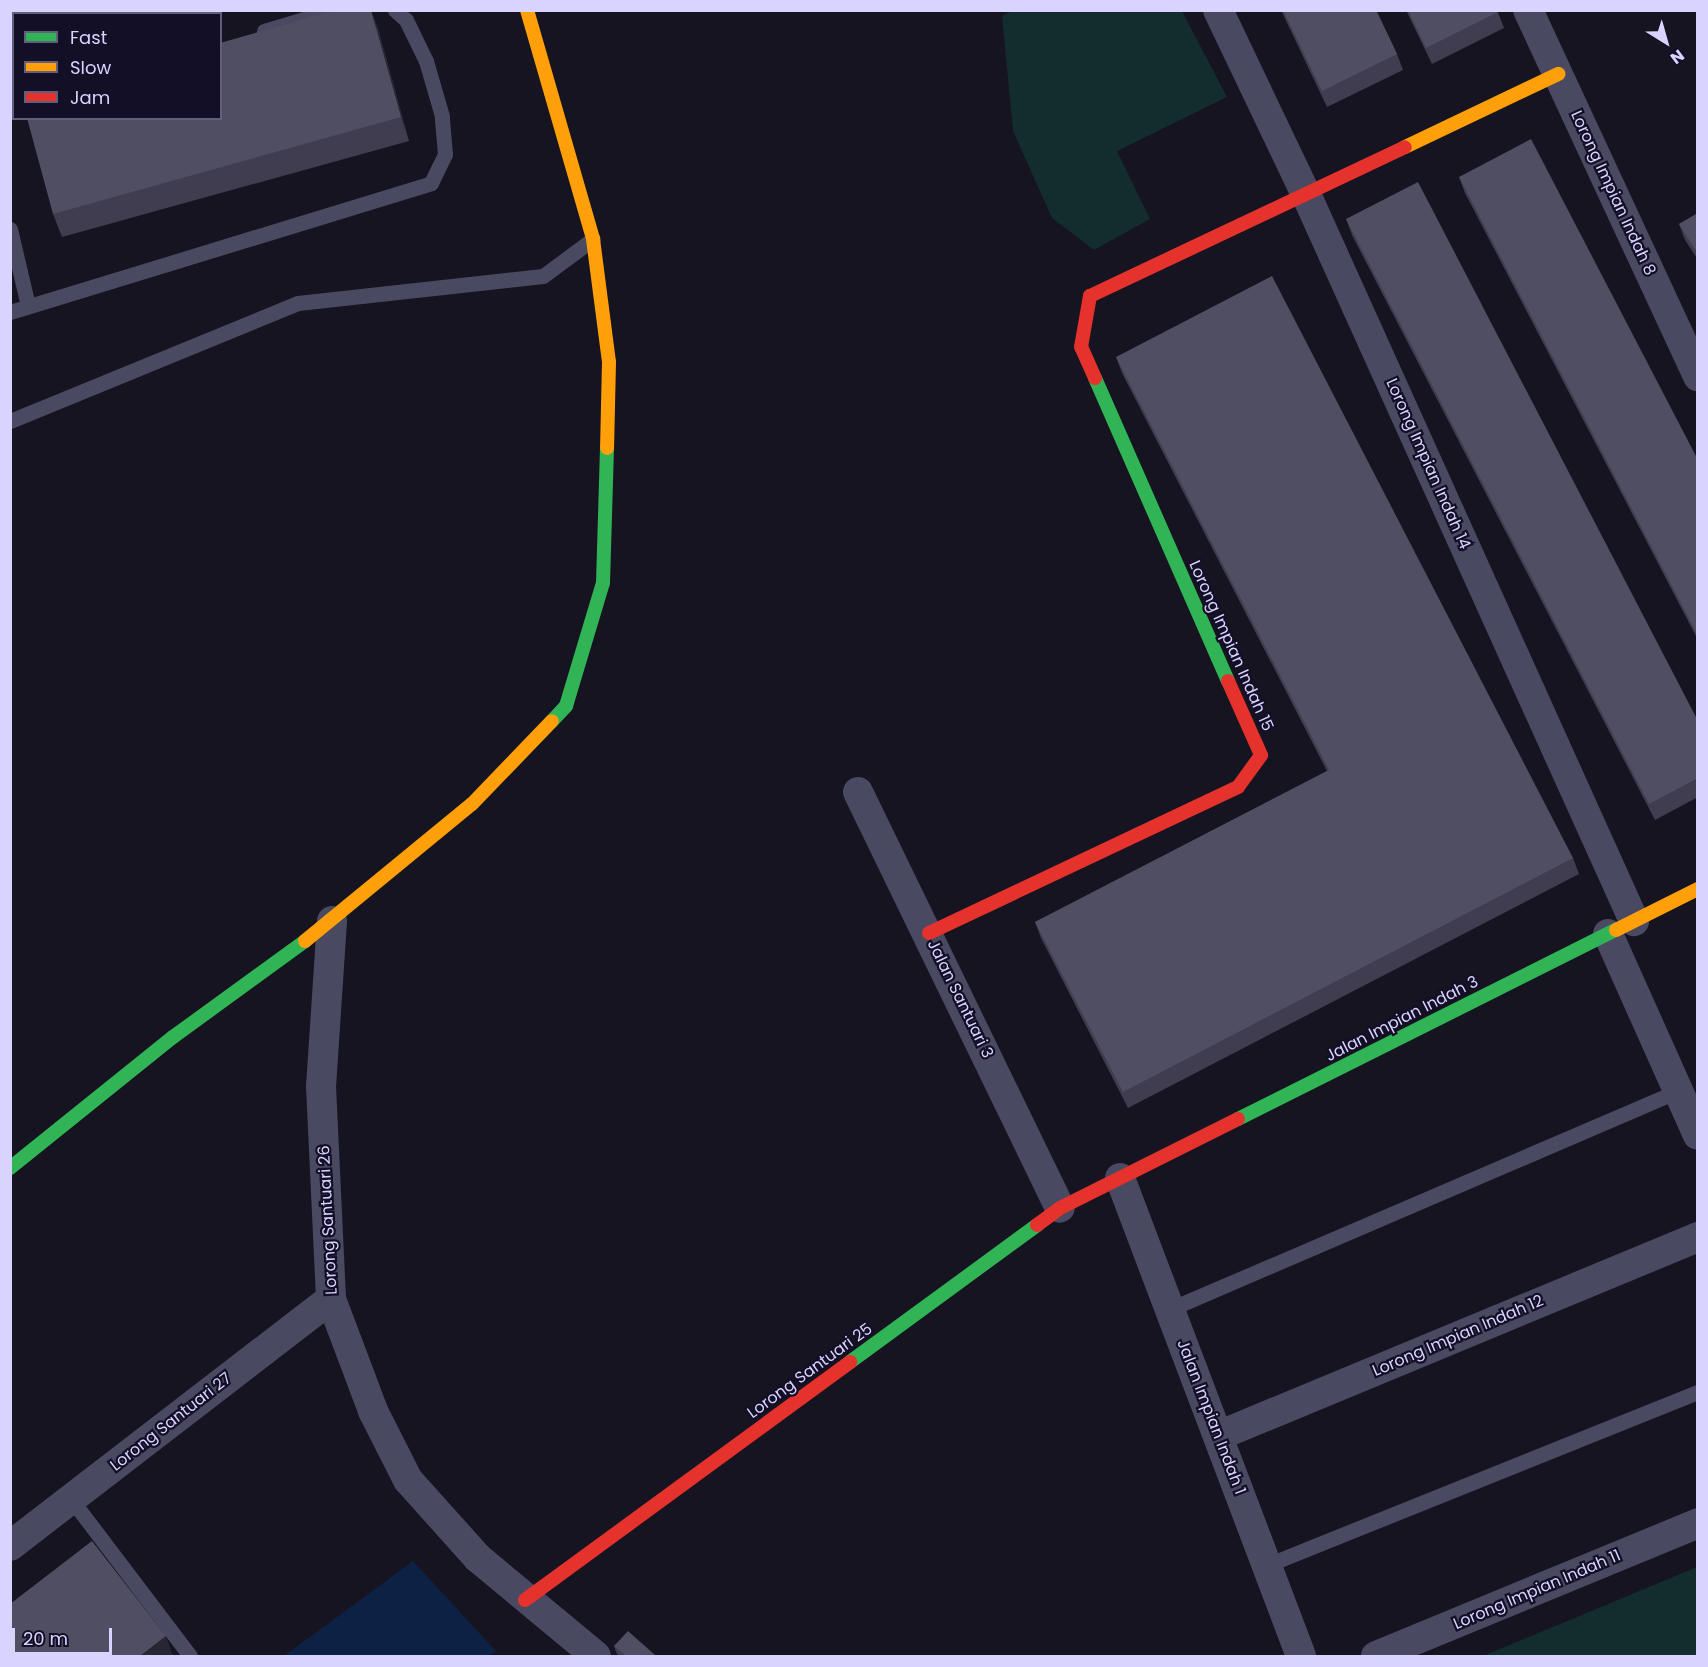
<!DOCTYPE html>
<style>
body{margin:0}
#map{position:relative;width:1708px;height:1667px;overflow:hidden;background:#161421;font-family:Poppins,sans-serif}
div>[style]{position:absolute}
.green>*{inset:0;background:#132c2d}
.water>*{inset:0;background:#0d2144}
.lane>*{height:15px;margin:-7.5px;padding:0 7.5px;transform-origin:7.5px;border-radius:7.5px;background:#4a4962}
.street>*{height:30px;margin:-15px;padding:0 15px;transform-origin:15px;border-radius:15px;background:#4a4962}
.fast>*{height:14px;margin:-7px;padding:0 7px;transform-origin:7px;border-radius:7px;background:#30b455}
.slow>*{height:14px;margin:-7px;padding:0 7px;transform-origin:7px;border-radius:7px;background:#ff9f0a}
.jam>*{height:14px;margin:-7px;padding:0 7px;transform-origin:7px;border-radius:7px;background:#e5322d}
.wall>*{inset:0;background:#403d50}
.shaded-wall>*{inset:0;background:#282635}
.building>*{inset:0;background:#504e63}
span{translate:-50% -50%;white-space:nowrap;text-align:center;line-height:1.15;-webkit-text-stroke:4.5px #130f26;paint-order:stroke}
.street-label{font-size:16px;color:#d9d4ff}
.frame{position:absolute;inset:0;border:12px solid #d9d4ff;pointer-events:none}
.legend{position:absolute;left:12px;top:12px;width:210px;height:108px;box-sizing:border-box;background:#130f26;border:2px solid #625e7d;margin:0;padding:8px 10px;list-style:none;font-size:18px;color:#d9d4ff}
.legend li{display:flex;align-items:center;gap:12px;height:30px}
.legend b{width:30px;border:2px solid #625e7d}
.north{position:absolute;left:1636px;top:12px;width:60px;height:60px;-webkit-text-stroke:4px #130f26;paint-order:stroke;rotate:143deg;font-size:16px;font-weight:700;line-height:24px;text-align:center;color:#d9d4ff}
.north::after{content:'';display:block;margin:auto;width:21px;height:27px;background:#d9d4ff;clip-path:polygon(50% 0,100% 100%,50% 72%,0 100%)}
.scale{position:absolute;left:12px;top:1628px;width:100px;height:27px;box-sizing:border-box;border:3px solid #d9d4ff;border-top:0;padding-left:8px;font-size:18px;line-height:21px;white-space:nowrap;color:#d9d4ff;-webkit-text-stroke:4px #130f26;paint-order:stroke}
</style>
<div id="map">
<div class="green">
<i style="clip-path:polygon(1014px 10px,1182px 11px,1227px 97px,1117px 151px,1150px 219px,1094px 250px,1052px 218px,1013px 131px,1002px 16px)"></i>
<i style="clip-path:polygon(1697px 1567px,1697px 1656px,1483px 1656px)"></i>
</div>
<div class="water">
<i style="clip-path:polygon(413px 1561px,496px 1651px,487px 1656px,284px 1656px)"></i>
</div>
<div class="lane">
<i style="left:264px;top:31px;width:73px;rotate:-16.7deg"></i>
<i style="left:10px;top:103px;width:4px"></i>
<i style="left:10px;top:229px;width:79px;rotate:76.8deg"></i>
<i style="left:10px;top:312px;width:440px;rotate:-17deg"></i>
<i style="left:431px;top:183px;width:32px;rotate:-64deg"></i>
<i style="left:445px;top:154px;width:38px;rotate:-95deg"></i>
<i style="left:442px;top:116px;width:57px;rotate:-106.2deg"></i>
<i style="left:426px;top:61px;width:46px;rotate:-116deg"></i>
<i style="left:406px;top:20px;width:15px;rotate:-138deg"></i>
<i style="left:10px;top:421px;width:311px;rotate:-22.3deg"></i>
<i style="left:298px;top:303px;width:246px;rotate:-6.3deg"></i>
<i style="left:543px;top:276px;width:62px;rotate:-36.5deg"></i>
<i style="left:1170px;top:1309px;width:553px;rotate:-23.23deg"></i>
<i style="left:71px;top:1499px;width:197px;rotate:52.8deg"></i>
<i style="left:1267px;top:1565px;width:464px;rotate:-21.9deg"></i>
</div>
<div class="street">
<i style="left:1218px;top:10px;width:202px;rotate:64.5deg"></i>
<i style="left:1305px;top:192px;width:800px;rotate:65.71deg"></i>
<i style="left:1528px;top:10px;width:404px;rotate:65.1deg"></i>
<i style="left:858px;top:792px;width:462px;rotate:64.1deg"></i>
<i style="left:332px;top:921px;width:165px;rotate:93.8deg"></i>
<i style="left:321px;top:1086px;width:213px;rotate:87.3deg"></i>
<i style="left:331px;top:1299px;width:120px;rotate:69.4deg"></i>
<i style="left:373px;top:1411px;width:77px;rotate:63.1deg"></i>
<i style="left:408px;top:1480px;width:105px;rotate:48.1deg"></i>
<i style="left:478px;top:1558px;width:153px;rotate:39.7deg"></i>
<i style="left:1608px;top:934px;width:220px;rotate:65.9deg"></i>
<i style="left:1120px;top:1178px;width:511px;rotate:69.26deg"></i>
<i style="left:1218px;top:1436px;width:520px;rotate:-22.52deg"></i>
<i style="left:10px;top:1546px;width:405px;rotate:-37.6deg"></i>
<i style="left:1376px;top:1656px;width:348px;rotate:-22.4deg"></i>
</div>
<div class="fast">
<i style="left:1095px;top:378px;width:331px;rotate:66.3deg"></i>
<i style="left:552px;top:721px;width:21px;rotate:-47deg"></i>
<i style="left:566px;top:706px;width:128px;rotate:-73.3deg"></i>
<i style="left:603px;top:583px;width:135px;rotate:-88.3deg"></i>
<i style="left:1238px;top:1119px;width:423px;rotate:-26.6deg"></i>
<i style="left:10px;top:1168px;width:209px;rotate:-38.8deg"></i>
<i style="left:173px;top:1037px;width:163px;rotate:-36deg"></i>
<i style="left:850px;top:1362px;width:232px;rotate:-36.2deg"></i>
</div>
<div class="slow">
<i style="left:527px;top:10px;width:238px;rotate:73.9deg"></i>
<i style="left:593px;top:239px;width:124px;rotate:82.6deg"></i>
<i style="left:609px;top:362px;width:86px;rotate:91.3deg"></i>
<i style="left:1405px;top:147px;width:170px;rotate:-25.5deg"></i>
<i style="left:1616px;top:930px;width:92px;rotate:-26.6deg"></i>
<i style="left:305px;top:941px;width:216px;rotate:-39.4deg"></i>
<i style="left:472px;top:804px;width:115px;rotate:-46.1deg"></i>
</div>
<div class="jam">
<i style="left:1095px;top:378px;width:34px;rotate:-114deg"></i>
<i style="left:1081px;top:347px;width:52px;rotate:-80deg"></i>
<i style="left:1090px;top:296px;width:348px;rotate:-25.3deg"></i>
<i style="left:929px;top:933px;width:342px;rotate:-25.3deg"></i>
<i style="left:1238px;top:787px;width:39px;rotate:-54deg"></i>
<i style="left:1261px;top:755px;width:81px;rotate:-114deg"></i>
<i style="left:1037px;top:1225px;width:29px;rotate:-36deg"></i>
<i style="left:1060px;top:1208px;width:199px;rotate:-26.6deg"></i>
<i style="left:525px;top:1600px;width:403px;rotate:-36.2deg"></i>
</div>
<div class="wall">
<i style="clip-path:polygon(1281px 10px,1376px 10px,1397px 54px,1403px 70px,1327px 107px)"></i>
<i style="clip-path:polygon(1406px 10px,1497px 10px,1504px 28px,1432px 64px)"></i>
<i style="clip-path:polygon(377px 25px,409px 141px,62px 237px,53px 214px)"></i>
<i style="clip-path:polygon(1459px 177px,1698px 460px,1698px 640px,1465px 193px)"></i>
<i style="clip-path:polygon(1698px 213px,1698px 260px,1685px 240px,1679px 224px)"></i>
<i style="clip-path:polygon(1346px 219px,1698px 721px,1698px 797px,1655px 820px,1352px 235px)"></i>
<i style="clip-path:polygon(1116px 357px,1573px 858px,1579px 874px,1128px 1108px,1041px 938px,1035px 922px,1327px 771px,1122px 373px)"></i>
<i style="clip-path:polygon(614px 1646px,655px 1655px,655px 1656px,620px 1656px,617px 1654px)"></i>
</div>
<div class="shaded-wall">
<i style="clip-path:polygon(371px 10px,377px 25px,409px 141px,401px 117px)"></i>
<i style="clip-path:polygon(166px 1636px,173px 1656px,140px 1656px)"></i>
</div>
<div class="building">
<i style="clip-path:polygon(336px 10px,371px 10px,401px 117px,53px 214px,27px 118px,220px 118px,220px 43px)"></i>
<i style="clip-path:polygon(1283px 10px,1376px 10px,1397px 54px,1322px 91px)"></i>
<i style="clip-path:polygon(1408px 10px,1497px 10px,1498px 12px,1426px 48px)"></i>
<i style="clip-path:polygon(1531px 139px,1698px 460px,1698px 636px,1459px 177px)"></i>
<i style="clip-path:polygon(1418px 182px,1698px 721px,1698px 778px,1649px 804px,1346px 219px)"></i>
<i style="clip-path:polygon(1698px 213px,1698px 254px,1679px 224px)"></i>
<i style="clip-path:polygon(1272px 276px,1573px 858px,1123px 1092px,1035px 922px,1329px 770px,1116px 357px)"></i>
<i style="clip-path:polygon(92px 1541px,166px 1636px,140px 1656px,10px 1656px,10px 1604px)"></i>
<i style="clip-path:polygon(628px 1631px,655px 1655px,654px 1656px,626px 1656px,614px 1646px)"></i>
</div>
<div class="street-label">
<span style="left:1613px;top:193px;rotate:65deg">Lorong Impian Indah 8</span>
<span style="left:1428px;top:464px;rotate:66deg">Lorong Impian Indah 14</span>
<span style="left:1231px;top:646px;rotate:66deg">Lorong Impian Indah 15</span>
<span style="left:960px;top:999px;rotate:64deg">Jalan Santuari 3</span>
<span style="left:1402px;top:1019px;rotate:-27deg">Jalan Impian Indah 3</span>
<span style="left:328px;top:1220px;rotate:-93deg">Lorong Santuari 26</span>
<span style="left:1458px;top:1336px;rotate:-23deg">Lorong Impian Indah 12</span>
<span style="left:810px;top:1371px;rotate:-36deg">Lorong Santuari 25</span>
<span style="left:1211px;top:1417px;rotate:69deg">Jalan Impian Indah 1</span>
<span style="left:171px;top:1422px;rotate:-38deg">Lorong Santuari 27</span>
<span style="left:1537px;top:1590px;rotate:-23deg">Lorong Impian Indah 11</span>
</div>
<div class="frame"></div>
<ul class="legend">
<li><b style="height:8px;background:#30b455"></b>Fast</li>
<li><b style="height:8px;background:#ff9f0a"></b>Slow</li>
<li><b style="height:8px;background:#e5322d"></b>Jam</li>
</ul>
<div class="north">N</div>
<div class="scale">20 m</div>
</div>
